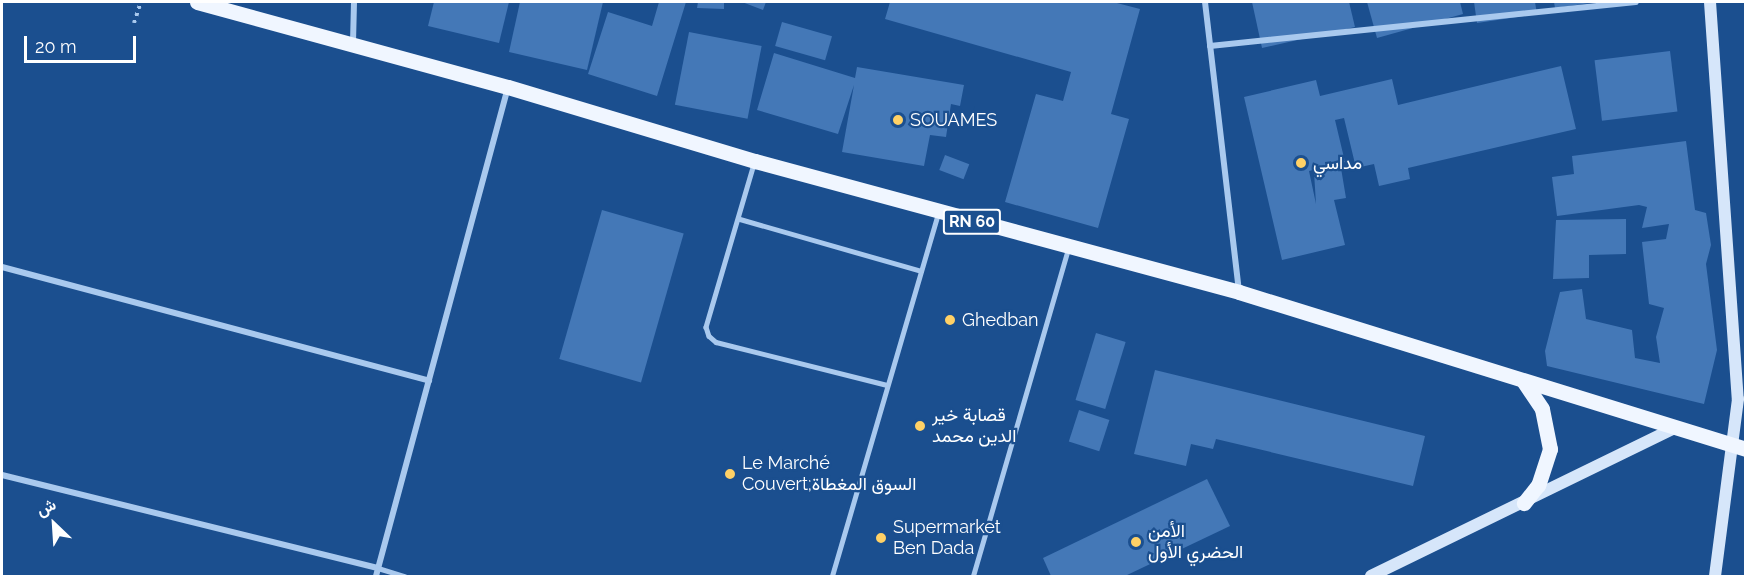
<!DOCTYPE html>
<meta charset="utf-8">
<style>
body{margin:0}
#map{position:relative;width:1747px;height:578px;overflow:hidden;background:#1b4f8f;font-family:Raleway,Vazirmatn,sans-serif}
div>[style]{position:absolute}
.building>*{inset:0;background:#4478b7;transform-origin:0 0}
.path>*{height:4px;margin-top:-2px;transform-origin:0;background:repeating-linear-gradient(90deg,#a9c9ee 0 3px,transparent 0 7.5px)}
.lane>*{height:4.5px;margin:-2.25px;padding:0 2.25px;transform-origin:2.25px;border-radius:2.25px;background:#a9c9ee}
.street>*{height:6px;margin:-3px;padding:0 3px;transform-origin:3px;border-radius:3px;background:#a9c9ee}
.secondary>*{height:12px;margin:-6px;padding:0 6px;transform-origin:6px;border-radius:6px;background:#d6e6fa}
.primary>*{height:15px;margin:-7.5px;padding:0 7.5px;transform-origin:7.5px;border-radius:7.5px;background:#f0f6ff}
.dots>*{width:16px;height:16px;translate:-50% -50%;box-sizing:border-box;border:3px solid #1b4f8f;border-radius:50%}
span{translate:-50% -50%;white-space:nowrap;text-align:center;line-height:1.15;-webkit-text-stroke:4.5px #1b4f8f;paint-order:stroke}
.shield-label span{padding:2px 4px;background:#1b4f8f;border:2px solid;border-radius:4px;-webkit-text-stroke-width:0}
.shield-label{font-size:16px;color:#fff;font-weight:700}
.poi-label{font-size:18px;color:#fff}
.left{translate:0 -50%;text-align:left}
.frame{position:absolute;inset:0;border:3px solid #fff;pointer-events:none}
.north{position:absolute;left:24px;top:494px;width:60px;height:60px;-webkit-text-stroke:4px #1b4f8f;paint-order:stroke;rotate:335deg;font-size:16px;font-weight:700;line-height:24px;text-align:center;color:#fff}
.north::after{content:'';display:block;margin:auto;width:21px;height:27px;background:#fff;clip-path:polygon(50% 0,100% 100%,50% 72%,0 100%)}
.scale{position:absolute;left:24px;top:36px;width:112px;height:27px;box-sizing:border-box;border:3px solid #fff;border-top:0;padding-left:8px;font-size:18px;line-height:21px;white-space:nowrap;color:#fff;-webkit-text-stroke:4px #1b4f8f;paint-order:stroke}
</style>
<div id="map">
<div class="building">
<i style="clip-path:polygon(434px 2px,509px 2px,499px 43px,428px 26px)"></i>
<i style="clip-path:polygon(520px 2px,603px 2px,587px 70px,509px 52px)"></i>
<i style="clip-path:polygon(659px 2px,686px 2px,657px 96px,588px 74px,608px 12px,652px 26px)"></i>
<i style="clip-path:polygon(698px 2px,724px 2px,724px 9px,697px 8px)"></i>
<i style="clip-path:polygon(742px 2px,766px 2px,763px 10px)"></i>
<i style="clip-path:polygon(890px 2px,1113px 2px,1140px 9px,1111px 114px,1129px 119px,1098px 228px,1005px 202px,1036px 94px,1063px 101px,1071px 72px,885px 19px)"></i>
<i style="clip-path:polygon(1252px 2px,1349px 2px,1355px 27px,1262px 48px)"></i>
<i style="clip-path:polygon(1367px 2px,1460px 2px,1463px 14px,1377px 38px)"></i>
<i style="clip-path:polygon(1474px 2px,1535px 2px,1537px 14px,1477px 23px)"></i>
<i style="clip-path:polygon(1554px 2px,1590px 2px,1590px 3px,1555px 8px)"></i>
<i style="left:782px;top:22px;width:52px;height:25px;rotate:16deg"></i>
<i style="left:689px;top:32px;width:74px;height:74px;rotate:11deg"></i>
<i style="left:1670px;top:51px;width:61px;height:76px;rotate:83deg"></i>
<i style="clip-path:polygon(774px 53px,855px 78px,857px 67px,964px 85px,960px 106px,951px 104px,946px 137px,930px 135px,924px 166px,842px 152px,854px 85px,838px 134px,757px 110px)"></i>
<i style="clip-path:polygon(1561px 66px,1576px 129px,1408px 168px,1410px 179px,1379px 186px,1374px 164px,1356px 168px,1344px 118px,1335px 120px,1345px 162px,1309px 171px,1316px 204px,1314px 172px,1341px 168px,1346px 198px,1334px 200px,1345px 245px,1282px 260px,1244px 97px,1316px 80px,1320px 96px,1392px 79px,1398px 105px)"></i>
<i style="clip-path:polygon(1686px 141px,1695px 210px,1706px 213px,1711px 245px,1706px 264px,1717px 350px,1704px 404px,1547px 366px,1545px 351px,1560px 292px,1582px 289px,1586px 319px,1632px 330px,1635px 358px,1660px 363px,1656px 337px,1664px 308px,1649px 304px,1642px 242px,1666px 239px,1669px 224px,1642px 228px,1647px 207px,1639px 205px,1557px 216px,1552px 177px,1574px 174px,1572px 156px)"></i>
<i style="left:945px;top:155px;width:26px;height:16px;rotate:21deg"></i>
<i style="left:602px;top:210px;width:85px;height:155px;rotate:16deg"></i>
<i style="clip-path:polygon(1626px 219px,1626px 254px,1589px 255px,1589px 278px,1553px 279px,1556px 220px)"></i>
<i style="left:1096px;top:333px;width:31px;height:70px;rotate:17deg"></i>
<i style="clip-path:polygon(1155px 370px,1425px 436px,1413px 486px,1216px 439px,1213px 449px,1191px 444px,1186px 466px,1134px 454px)"></i>
<i style="left:1079px;top:410px;width:32px;height:33px;rotate:18deg"></i>
<i style="clip-path:polygon(1207px 479px,1230px 526px,1125px 576px,1051px 576px,1043px 558px)"></i>
</div>
<div class="path">
<i style="left:134px;top:23px;width:22px;rotate:-72deg"></i>
</div>
<div class="lane">
<i style="left:754px;top:164px;width:170px;rotate:106.4deg"></i>
<i style="left:706px;top:327px;width:9px;rotate:72deg"></i>
<i style="left:709px;top:336px;width:9px;rotate:41deg"></i>
<i style="left:716px;top:342px;width:176px;rotate:14.1deg"></i>
<i style="left:740px;top:219px;width:188px;rotate:16deg"></i>
<i style="left:378px;top:568px;width:28px;rotate:17deg"></i>
<i style="left:832px;top:576px;width:378px;rotate:-73.7deg"></i>
<i style="left:973px;top:576px;width:341px;rotate:-73.8deg"></i>
</div>
<div class="street">
<i style="left:1205px;top:2px;width:291px;rotate:83.3deg"></i>
<i style="left:353px;top:43px;width:41px;rotate:-88.6deg"></i>
<i style="left:1210px;top:46px;width:428px;rotate:-5.9deg"></i>
<i style="left:2px;top:267px;width:442px;rotate:14.9deg"></i>
<i style="left:2px;top:475px;width:387px;rotate:13.9deg"></i>
<i style="left:376px;top:576px;width:507px;rotate:-74.89deg"></i>
</div>
<div class="secondary">
<i style="left:1710px;top:2px;width:398px;rotate:86deg"></i>
<i style="left:1738px;top:399px;width:178px;rotate:97.4deg"></i>
<i style="left:1371px;top:576px;width:338px;rotate:-26deg"></i>
</div>
<div class="primary">
<i style="left:197px;top:2px;width:322px;rotate:15.3deg"></i>
<i style="left:508px;top:87px;width:258px;rotate:16.7deg"></i>
<i style="left:755px;top:161px;width:501px;rotate:15.14deg"></i>
<i style="left:1239px;top:292px;width:531px;rotate:17.21deg"></i>
<i style="left:1524px;top:382px;width:32px;rotate:56deg"></i>
<i style="left:1542px;top:409px;width:41px;rotate:78.7deg"></i>
<i style="left:1550px;top:449px;width:38px;rotate:108deg"></i>
<i style="left:1538px;top:485px;width:23px;rotate:128deg"></i>
</div>
<div class="dots">
<i style="left:898px;top:120px;background:#ffd166"></i>
<i style="left:1301px;top:163px;background:#ffd166"></i>
<i style="left:950px;top:320px;background:#ffd166"></i>
<i style="left:920px;top:426px;background:#ffd166"></i>
<i style="left:730px;top:474px;background:#ffd166"></i>
<i style="left:881px;top:538px;background:#ffd166"></i>
<i style="left:1136px;top:542px;background:#ffd166"></i>
</div>
<div class="shield-label">
<span style="left:972px;top:222px">RN 60</span>
</div>
<div class="poi-label">
<span class="left" style="left:910px;top:120px">SOUAMES</span>
<span class="left" style="left:1313px;top:163px">مداسي</span>
<span class="left" style="left:962px;top:320px">Ghedban</span>
<span class="left" style="left:932px;top:426px">قصابة خير<br>الدين محمد</span>
<span class="left" style="left:742px;top:474px">Le Marché<br>Couvert;السوق المغطاة</span>
<span class="left" style="left:893px;top:538px">Supermarket<br>Ben Dada</span>
<span class="left" style="left:1148px;top:542px">الأمن<br>الحضري الأول</span>
</div>
<div class="frame"></div>
<div class="north">ش</div>
<div class="scale">20 m</div>
</div>
